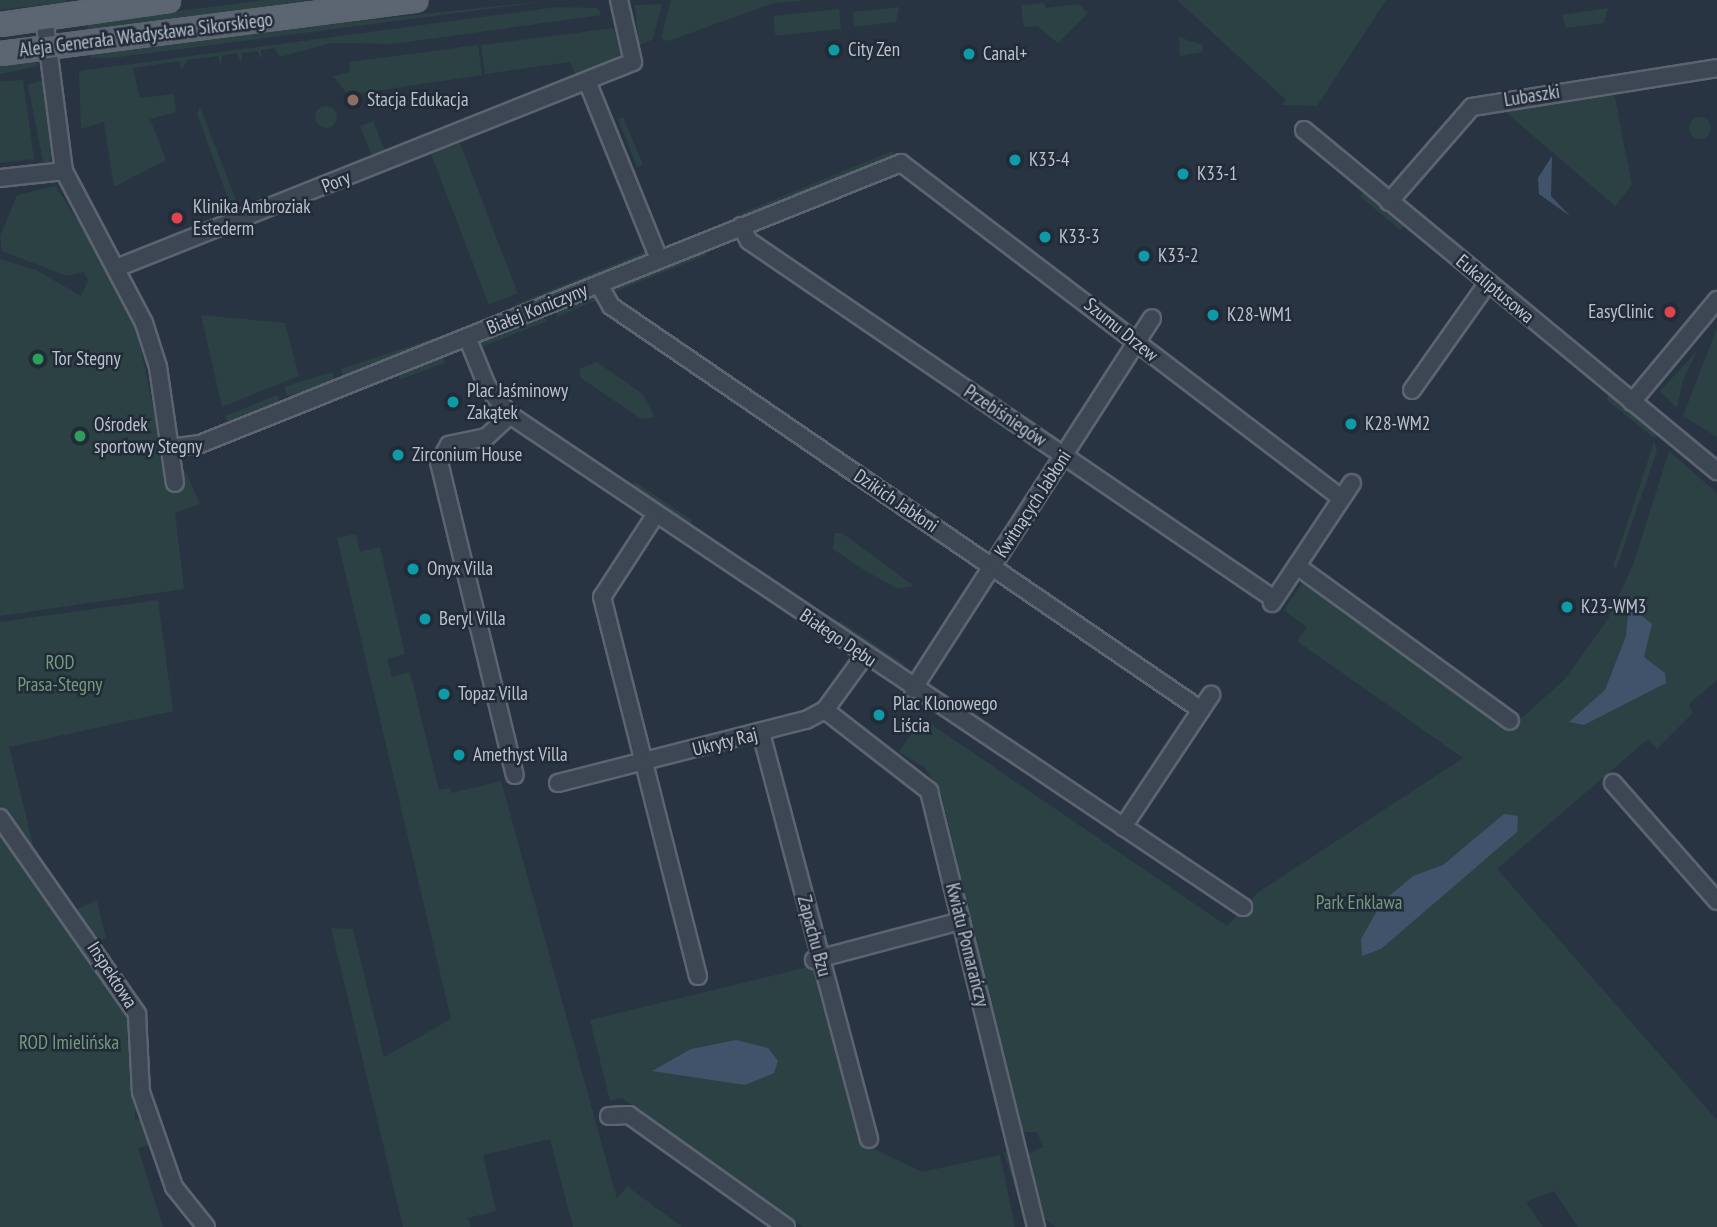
<!DOCTYPE html>
<meta charset="utf-8">
<style>
body{margin:0}
#map{position:relative;width:1717px;height:1227px;overflow:hidden;background:#293443;font-family:"PT Sans Narrow",sans-serif}
div>[style]{position:absolute}
.green>*{inset:0;background:#2b4144;transform-origin:0 0}
.round{border-radius:50%}
.water>*{inset:0;background:#40536b}
.roads{filter:drop-shadow(2px 0 #5c6470) drop-shadow(-2px 0 #5c6470) drop-shadow(0 2px #5c6470) drop-shadow(0 -2px #5c6470)}
.minor>*{height:16px;margin:-8px;padding:0 8px;transform-origin:8px;border-radius:8px;background:#3d4653}
.major>*{height:21px;margin:-10.5px;padding:0 10.5px;transform-origin:10.5px;border-radius:10.5px;background:#5b6672}
.dots>*{width:19px;height:19px;translate:-50% -50%;box-sizing:border-box;border:4px solid #222b38;border-radius:50%}
span{translate:-50% -50%;white-space:nowrap;text-align:center;line-height:1.15;-webkit-text-stroke:5px #222b38;paint-order:stroke}
.street-label{font-size:19px;color:#bbc2cc}
.poi-label{font-size:19px;color:#bbc2cc}
.left{translate:0 -50%;text-align:left}
.right{translate:-100% -50%;text-align:right}
.park-label{font-size:19px;color:#739c7b}
</style>
<div id="map">
<div class="green">
<i style="clip-path:polygon(0 0,66px 0,66px 2px,0 10px)"></i>
<i style="clip-path:polygon(264px 0,311px 0,88px 31px,87px 23px)"></i>
<i style="clip-path:polygon(555px 0,112px 58px,91px 58px,90px 50px)"></i>
<i style="clip-path:polygon(671px 0,806px 0,774px 3px,668px 41px,661px 38px)"></i>
<i style="clip-path:polygon(1177px 0,1386px 0,1317px 106px,1282px 105px,1286px 100px)"></i>
<i style="clip-path:polygon(1044px 3px,1046px 8px,1079px 4px,1088px 13px,1058px 43px,1037px 26px,1024px 27px,1021px 5px)"></i>
<i style="clip-path:polygon(662px 4px,653px 39px,639px 46px,635px 5px)"></i>
<i style="clip-path:polygon(557px 7px,598px 8px,601px 15px,393px 44px,331px 43px,280px 57px,274px 48px,261px 50px,262px 60px,257px 51px,242px 53px,241px 63px,237px 53px,223px 55px,220px 66px,218px 56px,187px 60px,181px 70px,180px 61px,133px 68px,140px 98px,174px 94px,176px 112px,150px 119px,166px 160px,114px 187px,104px 122px,81px 129px,79px 71px)"></i>
<i style="clip-path:polygon(899px 7px,896px 22px,854px 27px,853px 12px)"></i>
<i style="clip-path:polygon(1608px 8px,1604px 23px,1566px 28px,1562px 15px)"></i>
<i style="left:839px;top:9px;width:20px;height:66px;rotate:84deg"></i>
<i style="clip-path:polygon(614px 28px,622px 53px,617px 60px,576px 76px,570px 62px,485px 74px,481px 45px)"></i>
<i style="clip-path:polygon(1179px 37px,1202px 45px,1203px 52px,1180px 56px)"></i>
<i style="clip-path:polygon(478px 45px,482px 75px,348px 95px,333px 76px,350px 72px,349px 62px)"></i>
<i style="clip-path:polygon(33px 59px,39px 66px,0 74px,0 63px)"></i>
<i style="clip-path:polygon(23px 80px,34px 159px,0 163px,0 81px)"></i>
<i style="clip-path:polygon(42px 80px,53px 157px,44px 167px,28px 85px)"></i>
<i style="clip-path:polygon(1614px 93px,1632px 185px,1615px 206px,1503px 110px)"></i>
<i class="round" style="left:315px;top:106px;width:22px;height:22px"></i>
<i style="clip-path:polygon(200px 107px,239px 208px,233px 212px,197px 114px)"></i>
<i class="round" style="left:1689px;top:117px;width:22px;height:22px"></i>
<i style="clip-path:polygon(623px 117px,643px 165px,637px 167px,618px 119px)"></i>
<i style="left:373px;top:121px;width:35px;height:14px;rotate:68deg"></i>
<i style="left:460px;top:143px;width:161px;height:31px;rotate:69deg"></i>
<i style="clip-path:polygon(892px 151px,895px 157px,739px 220px,735px 216px)"></i>
<i style="clip-path:polygon(55px 186px,106px 264px,136px 328px,168px 474px,186px 472px,200px 504px,175px 513px,184px 589px,0 616px,0 259px,38px 271px,81px 296px,88px 281px,84px 272px,67px 276px,2px 251px,0 236px,17px 195px)"></i>
<i style="left:1365px;top:190px;width:53px;height:8px;rotate:40deg"></i>
<i style="clip-path:polygon(708px 246px,706px 255px,609px 294px,611px 287px)"></i>
<i style="clip-path:polygon(649px 250px,647px 257px,521px 309px,514px 305px)"></i>
<i style="clip-path:polygon(589px 295px,599px 299px,557px 317px,557px 308px)"></i>
<i style="clip-path:polygon(201px 315px,285px 323px,299px 376px,222px 407px)"></i>
<i style="clip-path:polygon(541px 315px,547px 321px,479px 348px,483px 339px)"></i>
<i style="clip-path:polygon(1717px 328px,1717px 437px,1683px 416px)"></i>
<i style="clip-path:polygon(435px 338px,437px 344px,344px 379px,341px 369px)"></i>
<i style="clip-path:polygon(1697px 351px,1683px 380px,1677px 408px,1660px 391px)"></i>
<i style="left:442px;top:354px;width:9px;height:48px;rotate:69deg"></i>
<i style="clip-path:polygon(597px 362px,643px 394px,655px 417px,641px 419px,581px 378px,579px 369px)"></i>
<i style="left:332px;top:372px;width:10px;height:50px;rotate:73deg"></i>
<i style="clip-path:polygon(1609px 391px,1661px 435px,1653px 437px,1607px 400px)"></i>
<i style="left:277px;top:395px;width:11px;height:56px;rotate:68deg"></i>
<i style="clip-path:polygon(1654px 442px,1657px 451px,1616px 569px,1613px 566px)"></i>
<i style="clip-path:polygon(1669px 451px,1717px 493px,1717px 680px,1689px 704px,1693px 713px,1657px 749px,1648px 739px,1497px 869px,1717px 1120px,1717px 1227px,1578px 1227px,1554px 1191px,1526px 1202px,1543px 1227px,1056px 1227px,1045px 1219px,1028px 1154px,1043px 1147px,1037px 1132px,1023px 1132px,942px 797px,925px 768px,899px 752px,922px 718px,1227px 926px,1257px 893px,1463px 758px,1297px 641px,1307px 627px,1284px 610px,1303px 582px,1509px 729px,1564px 680px,1608px 619px,1633px 565px)"></i>
<i style="left:635px;top:482px;width:69px;height:9px;rotate:34deg"></i>
<i style="clip-path:polygon(835px 533px,842px 533px,914px 586px,898px 589px,864px 570px,833px 549px)"></i>
<i style="clip-path:polygon(356px 534px,360px 552px,380px 547px,405px 654px,387px 659px,392px 677px,410px 672px,439px 790px,450px 788px,452px 793px,501px 781px,617px 1199px,627px 1186px,682px 1227px,573px 1227px,550px 1139px,483px 1155px,496px 1211px,468px 1218px,471px 1227px,403px 1227px,331px 928px,353px 929px,384px 1057px,451px 1019px,337px 538px)"></i>
<i style="clip-path:polygon(158px 600px,173px 711px,9px 747px,36px 857px,0 808px,0 622px)"></i>
<i style="left:840px;top:621px;width:77px;height:9px;rotate:34deg"></i>
<i style="clip-path:polygon(482px 664px,508px 772px,505px 772px,477px 665px)"></i>
<i style="clip-path:polygon(0 834px,133px 1012px,139px 1056px,135px 1119px,147px 1121px,154px 1144px,138px 1148px,163px 1227px,0 1227px)"></i>
<i style="clip-path:polygon(97px 900px,106px 938px,95px 942px,75px 910px)"></i>
<i style="clip-path:polygon(816px 965px,864px 1144px,922px 1172px,1000px 1155px,1015px 1227px,803px 1227px,622px 1098px,610px 1101px,590px 1020px)"></i>
<i style="clip-path:polygon(1010px 1151px,1029px 1223px,1027px 1227px,1004px 1153px)"></i>
</div>
<div class="water">
<i style="clip-path:polygon(1552px 156px,1551px 196px,1570px 216px,1539px 194px,1538px 178px)"></i>
<i style="clip-path:polygon(1629px 605px,1652px 624px,1644px 657px,1665px 673px,1666px 683px,1584px 725px,1569px 722px,1605px 690px,1626px 636px)"></i>
<i style="clip-path:polygon(1504px 814px,1518px 816px,1517px 832px,1381px 949px,1362px 956px,1361px 939px,1382px 902px,1413px 876px,1443px 865px)"></i>
<i style="clip-path:polygon(736px 1040px,768px 1048px,778px 1061px,774px 1073px,745px 1085px,652px 1071px,691px 1049px)"></i>
</div>
<div class="roads">
<div class="minor">
<i style="left:44px;top:17px;width:155px;rotate:82.6deg"></i>
<i style="left:64px;top:171px;width:172px;rotate:62.2deg"></i>
<i style="left:144px;top:323px;width:46px;rotate:72.3deg"></i>
<i style="left:158px;top:367px;width:117px;rotate:81.7deg"></i>
<i style="left:587px;top:81px;width:192px;rotate:68deg"></i>
<i style="left:1304px;top:130px;width:536px;rotate:39.55deg"></i>
<i style="left:0;top:178px;width:64px;rotate:-6.2deg"></i>
<i style="left:1389px;top:202px;width:126px;rotate:-48.9deg"></i>
<i style="left:1472px;top:107px;width:248px;rotate:-9deg"></i>
<i style="left:741px;top:226px;width:17px;rotate:62deg"></i>
<i style="left:749px;top:241px;width:635px;rotate:34.29deg"></i>
<i style="left:119px;top:267px;width:553px;rotate:-21.74deg"></i>
<i style="left:633px;top:62px;width:64px;rotate:-102.7deg"></i>
<i style="left:599px;top:285px;width:24px;rotate:60deg"></i>
<i style="left:611px;top:306px;width:715px;rotate:34.4deg"></i>
<i style="left:467px;top:337px;width:53px;rotate:67.8deg"></i>
<i style="left:487px;top:386px;width:37px;rotate:52deg"></i>
<i style="left:510px;top:415px;width:883px;rotate:33.87deg"></i>
<i style="left:1412px;top:390px;width:130px;rotate:-54.7deg"></i>
<i style="left:1632px;top:402px;width:133px;rotate:-50.2deg"></i>
<i style="left:510px;top:415px;width:33px;rotate:137deg"></i>
<i style="left:486px;top:437px;width:38px;rotate:168deg"></i>
<i style="left:449px;top:445px;width:20px;rotate:120deg"></i>
<i style="left:439px;top:462px;width:322px;rotate:76.4deg"></i>
<i style="left:171px;top:448px;width:29px;rotate:-8deg"></i>
<i style="left:200px;top:444px;width:755px;rotate:-21.84deg"></i>
<i style="left:901px;top:163px;width:553px;rotate:37.28deg"></i>
<i style="left:656px;top:514px;width:99px;rotate:123deg"></i>
<i style="left:602px;top:597px;width:391px;rotate:75.8deg"></i>
<i style="left:1297px;top:566px;width:263px;rotate:36deg"></i>
<i style="left:1272px;top:603px;width:144px;rotate:-56.3deg"></i>
<i style="left:913px;top:689px;width:441px;rotate:-57.2deg"></i>
<i style="left:825px;top:710px;width:132px;rotate:37.9deg"></i>
<i style="left:929px;top:791px;width:449px;rotate:76.2deg"></i>
<i style="left:761px;top:733px;width:420px;rotate:75.1deg"></i>
<i style="left:558px;top:783px;width:256px;rotate:-14.3deg"></i>
<i style="left:806px;top:720px;width:21px;rotate:-28deg"></i>
<i style="left:825px;top:710px;width:68px;rotate:-54deg"></i>
<i style="left:1613px;top:783px;width:157px;rotate:48.6deg"></i>
<i style="left:0;top:818px;width:239px;rotate:55deg"></i>
<i style="left:137px;top:1014px;width:78px;rotate:87.1deg"></i>
<i style="left:141px;top:1092px;width:101px;rotate:70.8deg"></i>
<i style="left:174px;top:1187px;width:51px;rotate:51.3deg"></i>
<i style="left:1123px;top:827px;width:159px;rotate:-56.3deg"></i>
<i style="left:814px;top:960px;width:152px;rotate:-14.9deg"></i>
<i style="left:609px;top:1116px;width:20px;rotate:-3deg"></i>
<i style="left:629px;top:1115px;width:193px;rotate:35.5deg"></i>
</div>
<div class="major">
<i style="left:0;top:24px;width:170px;rotate:-8.1deg"></i>
<i style="left:0;top:53px;width:419px;rotate:-7.3deg"></i>
</div>
</div>
<div class="dots">
<i style="left:834px;top:50px;background:#0f9aa8"></i>
<i style="left:969px;top:54px;background:#0f9aa8"></i>
<i style="left:353px;top:100px;background:#8d6e63"></i>
<i style="left:1015px;top:160px;background:#0f9aa8"></i>
<i style="left:1183px;top:174px;background:#0f9aa8"></i>
<i style="left:177px;top:218px;background:#e0444e"></i>
<i style="left:1045px;top:237px;background:#0f9aa8"></i>
<i style="left:1144px;top:256px;background:#0f9aa8"></i>
<i style="left:1670px;top:312px;background:#e0444e"></i>
<i style="left:1213px;top:315px;background:#0f9aa8"></i>
<i style="left:38px;top:359px;background:#2e9e5b"></i>
<i style="left:453px;top:402px;background:#0f9aa8"></i>
<i style="left:1351px;top:424px;background:#0f9aa8"></i>
<i style="left:80px;top:436px;background:#2e9e5b"></i>
<i style="left:398px;top:455px;background:#0f9aa8"></i>
<i style="left:413px;top:569px;background:#0f9aa8"></i>
<i style="left:1567px;top:607px;background:#0f9aa8"></i>
<i style="left:425px;top:619px;background:#0f9aa8"></i>
<i style="left:444px;top:694px;background:#0f9aa8"></i>
<i style="left:879px;top:715px;background:#0f9aa8"></i>
<i style="left:459px;top:755px;background:#0f9aa8"></i>
</div>
<div class="street-label">
<span style="left:146px;top:35px;rotate:-7deg">Aleja Generała Władysława Sikorskiego</span>
<span style="left:1532px;top:96px;rotate:-9deg">Lubaszki</span>
<span style="left:336px;top:182px;rotate:-22deg">Pory</span>
<span style="left:1495px;top:289px;rotate:40deg">Eukaliptusowa</span>
<span style="left:537px;top:309px;rotate:-22deg">Białej Koniczyny</span>
<span style="left:1121px;top:330px;rotate:39deg">Szumu Drzew</span>
<span style="left:1005px;top:416px;rotate:34deg">Przebiśniegów</span>
<span style="left:896px;top:501px;rotate:34deg">Dzikich Jabłoni</span>
<span style="left:1033px;top:504px;rotate:-57deg">Kwitnących Jabłoni</span>
<span style="left:838px;top:638px;rotate:34deg">Białego Dębu</span>
<span style="left:725px;top:742px;rotate:-14deg">Ukryty Raj</span>
<span style="left:814px;top:936px;rotate:75deg">Zapachu Bzu</span>
<span style="left:967px;top:945px;rotate:76deg">Kwiatu Pomarańczy</span>
<span style="left:112px;top:975px;rotate:57deg">Inspektowa</span>
</div>
<div class="poi-label">
<span class="left" style="left:848px;top:50px">City Zen</span>
<span class="left" style="left:983px;top:54px">Canal+</span>
<span class="left" style="left:367px;top:100px">Stacja Edukacja</span>
<span class="left" style="left:1029px;top:160px">K33-4</span>
<span class="left" style="left:1197px;top:174px">K33-1</span>
<span class="left" style="left:193px;top:218px">Klinika Ambroziak<br>Estederm</span>
<span class="left" style="left:1059px;top:237px">K33-3</span>
<span class="left" style="left:1158px;top:256px">K33-2</span>
<span class="right" style="left:1654px;top:312px">EasyClinic</span>
<span class="left" style="left:1227px;top:315px">K28-WM1</span>
<span class="left" style="left:52px;top:359px">Tor Stegny</span>
<span class="left" style="left:467px;top:402px">Plac Jaśminowy<br>Zakątek</span>
<span class="left" style="left:1365px;top:424px">K28-WM2</span>
<span class="left" style="left:94px;top:436px">Ośrodek<br>sportowy Stegny</span>
<span class="left" style="left:412px;top:455px">Zirconium House</span>
<span class="left" style="left:427px;top:569px">Onyx Villa</span>
<span class="left" style="left:1581px;top:607px">K23-WM3</span>
<span class="left" style="left:439px;top:619px">Beryl Villa</span>
<span class="left" style="left:458px;top:694px">Topaz Villa</span>
<span class="left" style="left:893px;top:715px">Plac Klonowego<br>Liścia</span>
<span class="left" style="left:473px;top:755px">Amethyst Villa</span>
</div>
<div class="park-label">
<span style="left:60px;top:674px">ROD<br>Prasa-Stegny</span>
<span style="left:1359px;top:903px">Park Enklawa</span>
<span style="left:69px;top:1043px">ROD Imielińska</span>
</div>
</div>
